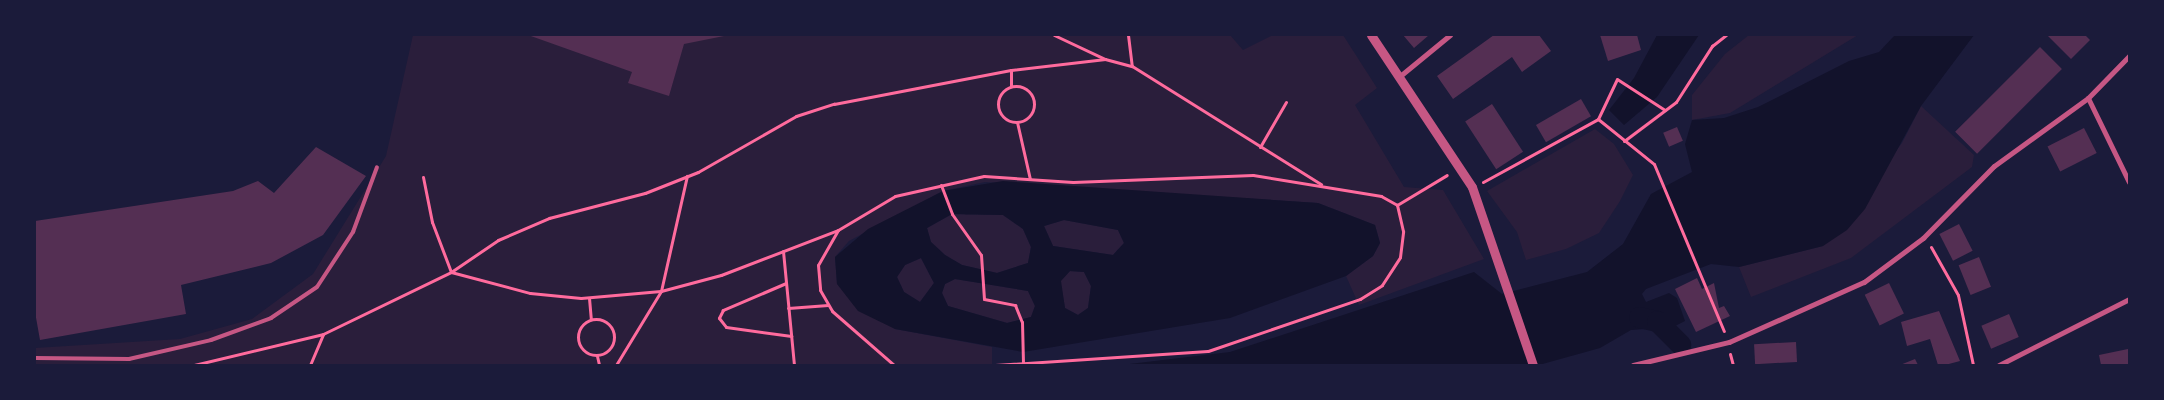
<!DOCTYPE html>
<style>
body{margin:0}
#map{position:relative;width:2164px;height:400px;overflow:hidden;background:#1b1b3a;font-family:Commissioner,sans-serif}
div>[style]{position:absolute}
.green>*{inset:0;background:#2a1e3b}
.water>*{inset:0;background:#12122b}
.canal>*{height:21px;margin:-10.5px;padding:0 10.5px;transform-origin:10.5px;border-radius:10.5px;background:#12122b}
.building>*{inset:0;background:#542f53;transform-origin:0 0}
.path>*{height:3px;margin:-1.5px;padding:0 1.5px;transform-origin:1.5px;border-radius:1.5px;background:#ff6b9d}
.path>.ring{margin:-1.5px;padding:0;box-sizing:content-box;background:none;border:3px solid #ff6b9d;border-radius:50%}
.service>*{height:4px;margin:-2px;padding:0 2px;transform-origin:2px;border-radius:2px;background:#c65784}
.minor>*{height:5px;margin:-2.5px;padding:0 2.5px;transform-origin:2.5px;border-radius:2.5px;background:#c65784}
.tertiary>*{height:9px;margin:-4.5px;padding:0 4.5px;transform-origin:4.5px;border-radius:4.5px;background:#c65784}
span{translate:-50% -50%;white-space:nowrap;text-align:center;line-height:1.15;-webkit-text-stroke:4px #1b1b3a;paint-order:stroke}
.frame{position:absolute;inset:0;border:36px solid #1b1b3a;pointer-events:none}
</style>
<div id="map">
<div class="green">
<i style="clip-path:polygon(413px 35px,1230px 35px,1243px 50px,1273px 35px,1343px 35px,1377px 88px,1355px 105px,1404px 187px,1443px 190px,1484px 259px,1359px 305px,1346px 276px,1373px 256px,1380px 243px,1375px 225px,1318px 203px,985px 182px,943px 191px,849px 241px,835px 257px,837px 284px,895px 329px,992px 347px,992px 365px,35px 365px,35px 348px,180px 339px,252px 319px,313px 274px,386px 156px)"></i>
<i style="clip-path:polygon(1749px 35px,1858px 35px,1730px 113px,1692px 120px,1692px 95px,1725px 54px)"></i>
<i style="clip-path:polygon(1921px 106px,1974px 155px,1972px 167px,1851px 258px,1751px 297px,1739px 267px,1823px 246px,1902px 143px)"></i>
<i style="clip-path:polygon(1595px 129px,1614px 144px,1633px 175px,1620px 201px,1599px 233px,1566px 249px,1526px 260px,1517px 232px,1487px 191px)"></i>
<i style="clip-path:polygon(952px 214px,1003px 215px,1023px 229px,1031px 247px,1028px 263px,997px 273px,962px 265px,945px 255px,931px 242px,927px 228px)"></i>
<i style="clip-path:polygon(1064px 220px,1118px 230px,1124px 243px,1113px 255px,1053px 246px,1044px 226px)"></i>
<i style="clip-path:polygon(921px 258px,934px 283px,920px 302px,904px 292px,897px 277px,905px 265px)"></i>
<i style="clip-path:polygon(1070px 271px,1084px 272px,1091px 286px,1088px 308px,1078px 315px,1065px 308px,1060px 281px)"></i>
<i style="clip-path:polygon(955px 279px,1028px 291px,1035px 306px,1031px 317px,1007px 323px,948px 306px,942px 293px,945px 284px)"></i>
</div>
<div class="water">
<i style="clip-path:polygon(1657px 35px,1699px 35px,1657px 97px,1624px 125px,1609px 110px,1634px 78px)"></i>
<i style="clip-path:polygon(1895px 35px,1974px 35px,1921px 106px,1865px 209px,1847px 230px,1823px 246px,1739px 267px,1711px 264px,1646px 289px,1642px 294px,1646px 302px,1669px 293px,1677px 298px,1685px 321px,1673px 327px,1631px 330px,1600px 348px,1539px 365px,1121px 365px,1230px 352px,1474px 272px,1502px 294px,1587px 272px,1623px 244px,1651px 194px,1692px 172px,1685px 144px,1692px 120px,1724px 118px,1758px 107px,1849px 61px,1879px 52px)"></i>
<i style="clip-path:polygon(evenodd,1003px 181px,1318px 203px,1375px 225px,1380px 243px,1373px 256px,1346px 276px,1230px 318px,1023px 352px,895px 329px,858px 311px,837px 284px,835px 257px,868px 229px,943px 191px,1003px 181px,952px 214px,1003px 215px,1023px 229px,1031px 247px,1028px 263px,997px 273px,962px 265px,945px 255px,931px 242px,927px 228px,952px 214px,1003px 181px,1064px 220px,1118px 230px,1124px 243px,1113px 255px,1053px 246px,1044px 226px,1064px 220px,1003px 181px,921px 258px,934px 283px,920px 302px,904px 292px,897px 277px,905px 265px,921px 258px,1003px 181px,1070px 271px,1084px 272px,1091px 286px,1088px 308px,1078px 315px,1065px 308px,1061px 281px,1070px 271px,1003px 181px,955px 279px,1028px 291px,1035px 306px,1031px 317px,1007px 323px,948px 306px,942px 293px,945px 284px,955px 279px)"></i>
</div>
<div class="canal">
<i style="left:1639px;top:317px;width:18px;rotate:13deg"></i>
<i style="left:1657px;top:321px;width:33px;rotate:45deg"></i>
</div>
<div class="building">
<i style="clip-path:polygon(528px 35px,724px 35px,724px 36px,684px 44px,669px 96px,628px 83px,632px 72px)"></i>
<i style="clip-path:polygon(1403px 35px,1429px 35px,1414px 48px)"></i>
<i style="clip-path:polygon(1494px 35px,1539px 35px,1551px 51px,1522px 72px,1512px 57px,1453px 99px,1437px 76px)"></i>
<i style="clip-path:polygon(1600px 35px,1637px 35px,1641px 50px,1608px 61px)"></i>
<i style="clip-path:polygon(2047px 35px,2085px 35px,2090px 40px,2071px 59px)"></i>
<i style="left:2040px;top:47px;width:31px;height:120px;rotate:45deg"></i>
<i style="left:1581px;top:99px;width:20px;height:52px;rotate:60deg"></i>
<i style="left:1492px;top:104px;width:57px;height:32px;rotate:57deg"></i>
<i style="left:1677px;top:127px;width:15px;height:15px;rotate:67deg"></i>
<i style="left:2084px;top:128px;width:28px;height:41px;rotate:63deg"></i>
<i style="clip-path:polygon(316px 147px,366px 176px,323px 235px,271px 263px,181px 285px,186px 314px,40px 340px,35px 312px,35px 221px,233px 191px,258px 181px,274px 193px)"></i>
<i style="left:1959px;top:224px;width:30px;height:22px;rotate:63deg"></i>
<i style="left:1979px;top:257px;width:32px;height:22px;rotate:68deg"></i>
<i style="clip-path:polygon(1697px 278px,1702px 289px,1714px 283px,1719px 308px,1724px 306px,1730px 316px,1696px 332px,1675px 289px)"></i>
<i style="left:1889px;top:283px;width:34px;height:27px;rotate:64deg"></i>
<i style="clip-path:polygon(1939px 311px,1960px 361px,1945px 365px,1938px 365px,1930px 339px,1907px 346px,1901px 322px)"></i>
<i style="left:2009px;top:314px;width:25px;height:30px;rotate:67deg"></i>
<i style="left:1796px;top:342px;width:20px;height:42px;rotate:87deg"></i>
<i style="clip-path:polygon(2128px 349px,2129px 365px,2101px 365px,2099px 355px)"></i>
<i style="clip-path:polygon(1915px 359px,1918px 365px,1900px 365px)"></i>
</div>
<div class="path">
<i style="left:1054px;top:35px;width:56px;rotate:25.2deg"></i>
<i style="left:1105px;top:59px;width:28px;rotate:15deg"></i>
<i style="left:1132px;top:66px;width:223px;rotate:32deg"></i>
<i style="left:1128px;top:35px;width:31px;rotate:83deg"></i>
<i style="left:1011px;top:70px;width:16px;rotate:90deg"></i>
<i class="ring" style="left:998px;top:86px;width:33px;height:33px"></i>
<i style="left:1598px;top:119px;width:44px;rotate:-64.6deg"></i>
<i style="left:1617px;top:79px;width:57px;rotate:32.9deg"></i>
<i style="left:1017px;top:122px;width:58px;rotate:77.2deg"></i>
<i style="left:1624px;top:141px;width:65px;rotate:-36.9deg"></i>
<i style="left:1676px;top:102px;width:67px;rotate:-57.3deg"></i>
<i style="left:1712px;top:46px;width:18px;rotate:-38deg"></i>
<i style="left:1260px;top:147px;width:52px;rotate:-60deg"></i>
<i style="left:423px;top:177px;width:46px;rotate:78.7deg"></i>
<i style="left:432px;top:222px;width:53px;rotate:69.2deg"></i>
<i style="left:1483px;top:182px;width:131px;rotate:-28.7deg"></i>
<i style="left:1598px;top:119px;width:72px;rotate:38.8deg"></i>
<i style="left:1654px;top:164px;width:181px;rotate:67.3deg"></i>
<i style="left:941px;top:185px;width:31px;rotate:69deg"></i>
<i style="left:952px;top:214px;width:50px;rotate:54.7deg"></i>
<i style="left:981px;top:255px;width:44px;rotate:86.1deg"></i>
<i style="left:984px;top:299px;width:32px;rotate:11deg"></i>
<i style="left:1015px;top:305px;width:18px;rotate:68deg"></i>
<i style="left:1022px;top:322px;width:42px;rotate:88.6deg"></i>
<i style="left:838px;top:230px;width:40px;rotate:119.7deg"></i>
<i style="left:818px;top:265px;width:25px;rotate:85deg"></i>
<i style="left:820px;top:290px;width:24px;rotate:60deg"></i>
<i style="left:832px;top:311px;width:82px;rotate:41.1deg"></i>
<i style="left:1931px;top:247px;width:55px;rotate:60.6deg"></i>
<i style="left:1958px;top:295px;width:72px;rotate:77.9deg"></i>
<i style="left:783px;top:251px;width:115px;rotate:84.5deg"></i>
<i style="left:451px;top:272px;width:82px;rotate:14.9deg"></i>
<i style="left:530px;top:293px;width:51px;rotate:5.6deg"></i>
<i style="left:581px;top:298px;width:80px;rotate:-5deg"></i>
<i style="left:661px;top:291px;width:62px;rotate:-14.9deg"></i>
<i style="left:721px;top:275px;width:125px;rotate:-21deg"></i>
<i style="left:838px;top:230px;width:66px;rotate:-30.8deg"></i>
<i style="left:895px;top:196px;width:91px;rotate:-12.7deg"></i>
<i style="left:984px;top:176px;width:89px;rotate:3.9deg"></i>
<i style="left:1073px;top:182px;width:180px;rotate:-2.2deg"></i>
<i style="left:1253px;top:175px;width:130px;rotate:9.3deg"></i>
<i style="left:1381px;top:196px;width:18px;rotate:29deg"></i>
<i style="left:1397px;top:205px;width:58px;rotate:-31deg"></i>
<i style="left:786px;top:283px;width:69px;rotate:156.8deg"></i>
<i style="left:723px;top:310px;width:9px;rotate:117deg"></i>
<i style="left:719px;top:318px;width:11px;rotate:52deg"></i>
<i style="left:726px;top:327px;width:66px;rotate:7.9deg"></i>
<i style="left:589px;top:298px;width:21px;rotate:85deg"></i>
<i style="left:788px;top:308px;width:40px;rotate:-4.3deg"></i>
<i class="ring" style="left:578px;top:319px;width:33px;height:33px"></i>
<i style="left:1730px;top:354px;width:11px;rotate:75deg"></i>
<i style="left:597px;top:356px;width:9px;rotate:77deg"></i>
<i style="left:194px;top:365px;width:133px;rotate:-13.5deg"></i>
<i style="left:323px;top:334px;width:142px;rotate:-25.8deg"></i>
<i style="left:451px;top:272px;width:57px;rotate:-34.2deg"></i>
<i style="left:498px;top:240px;width:56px;rotate:-23.3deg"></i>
<i style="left:549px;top:218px;width:99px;rotate:-14.6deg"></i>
<i style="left:645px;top:193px;width:57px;rotate:-21.6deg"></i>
<i style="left:698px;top:172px;width:113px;rotate:-29.7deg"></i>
<i style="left:796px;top:116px;width:40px;rotate:-18deg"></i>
<i style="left:834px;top:104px;width:180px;rotate:-10.9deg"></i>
<i style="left:1011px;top:70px;width:95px;rotate:-6.7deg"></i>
<i style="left:310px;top:365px;width:33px;rotate:-67deg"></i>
<i style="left:616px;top:365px;width:87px;rotate:-58.7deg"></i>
<i style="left:661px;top:291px;width:118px;rotate:-77.3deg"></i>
<i style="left:995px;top:365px;width:213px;rotate:-3.8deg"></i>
<i style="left:1208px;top:351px;width:161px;rotate:-18.9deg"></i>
<i style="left:1360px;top:299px;width:26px;rotate:-32deg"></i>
<i style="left:1382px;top:285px;width:33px;rotate:-57deg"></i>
<i style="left:1400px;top:257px;width:26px;rotate:-83deg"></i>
<i style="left:1403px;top:231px;width:27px;rotate:-103deg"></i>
</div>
<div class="service">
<i style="left:35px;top:358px;width:94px;rotate:0.6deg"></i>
<i style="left:129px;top:359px;width:84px;rotate:-13deg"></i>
<i style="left:211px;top:340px;width:64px;rotate:-20.1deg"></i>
<i style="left:271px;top:318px;width:55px;rotate:-34deg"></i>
<i style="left:317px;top:287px;width:66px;rotate:-56.8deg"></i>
<i style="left:353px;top:232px;width:69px;rotate:-69.7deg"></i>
</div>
<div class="minor">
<i style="left:1400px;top:76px;width:65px;rotate:-39.4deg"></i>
<i style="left:2088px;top:98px;width:93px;rotate:64deg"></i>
<i style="left:1633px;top:365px;width:99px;rotate:-13.5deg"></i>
<i style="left:1729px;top:342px;width:148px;rotate:-24deg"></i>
<i style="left:1864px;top:282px;width:74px;rotate:-36.7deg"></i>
<i style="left:1923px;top:238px;width:101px;rotate:-45.4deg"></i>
<i style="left:1994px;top:166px;width:116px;rotate:-35.9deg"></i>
<i style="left:2088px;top:98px;width:59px;rotate:-45.7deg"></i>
<i style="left:1999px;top:365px;width:146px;rotate:-26.9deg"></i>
</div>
<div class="tertiary">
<i style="left:1371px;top:35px;width:182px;rotate:56.4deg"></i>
<i style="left:1472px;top:187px;width:188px;rotate:71.1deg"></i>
</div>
<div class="frame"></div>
</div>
